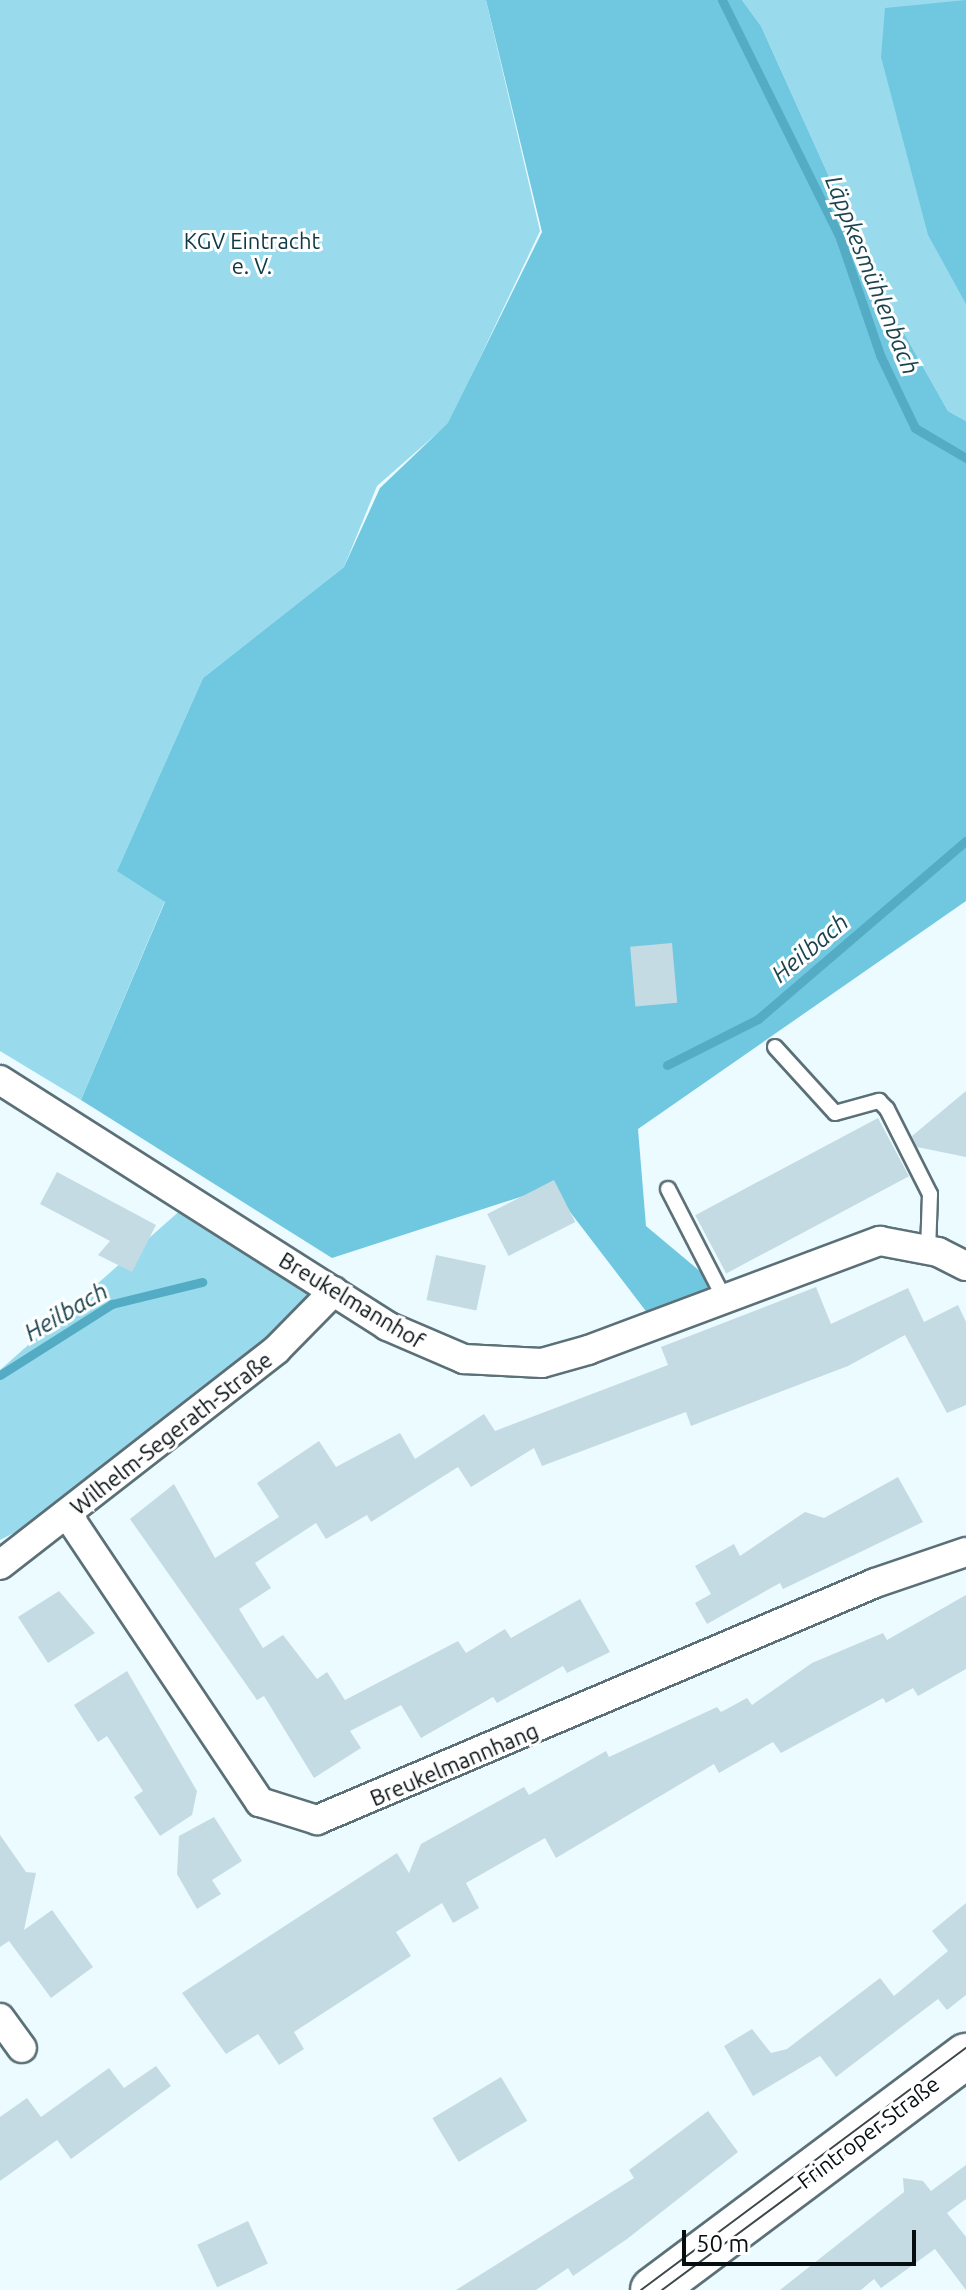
<!DOCTYPE html>
<meta charset="utf-8">
<style>
body{margin:0}
#map{position:relative;width:966px;height:2290px;overflow:hidden;background:#ecfbff;font-family:Ubuntu,sans-serif}
div>[style]{position:absolute}
.green>*{inset:0;background:#99dbed}
.forest>*{inset:0;background:#70c8e0}
.stream>*{height:9px;margin:-4.5px;padding:0 4.5px;transform-origin:4.5px;border-radius:4.5px;background:#53acc4}
.building>*{inset:0;background:#c4dbe3;transform-origin:0 0}
.roads{filter:drop-shadow(2px 0 #5b7077) drop-shadow(-2px 0 #5b7077) drop-shadow(0 2px #5b7077) drop-shadow(0 -2px #5b7077)}
.lane>*{height:14px;margin:-7px;padding:0 7px;transform-origin:7px;border-radius:7px;background:#fff}
.street>*{height:28px;margin:-14px;padding:0 14px;transform-origin:14px;border-radius:14px;background:#fff}
.primary>*{height:44px;margin:-22px;padding:0 22px;transform-origin:22px;border-radius:22px;background:#fff}
.tram>*{height:2px;margin:-1px;padding:0 1px;transform-origin:1px;border-radius:1px;background:#3d4649}
span{translate:-50% -50%;white-space:nowrap;text-align:center;line-height:1.15;-webkit-text-stroke:6px #fff;paint-order:stroke}
.park-label{font-size:22px;color:#0f3944}
.street-label{font-size:22px;color:#060e10}
.water-label{font-size:24px;color:#1c444f;font-style:italic}
.scale{position:absolute;left:682px;top:2230px;width:234px;height:36px;box-sizing:border-box;border:4px solid #060e10;border-top:0;padding-left:10px;font-size:24px;line-height:28px;white-space:nowrap;color:#060e10;-webkit-text-stroke:6px #fff;paint-order:stroke}
</style>
<div id="map">
<div class="green">
<i style="clip-path:polygon(0 0,486px 0,540px 231px,449px 423px,377px 486px,344px 567px,203px 678px,118px 869px,165px 901px,81px 1100px,0 1051px)"></i>
<i style="clip-path:polygon(742px 0,966px 0,966px 421px,948px 411px,883px 296px,761px 26px)"></i>
<i style="clip-path:polygon(192px 1200px,332px 1289px,45px 1517px,0 1540px,0 1370px)"></i>
</div>
<div class="forest">
<i style="clip-path:polygon(486px 0,742px 0,761px 26px,883px 296px,948px 411px,966px 421px,966px 901px,638px 1129px,646px 1226px,726px 1293px,655px 1323px,551px 1187px,332px 1258px,81px 1100px,165px 902px,117px 871px,203px 678px,344px 567px,380px 488px,448px 423px,542px 232px)"></i>
<i style="clip-path:polygon(966px 0,966px 304px,928px 235px,881px 57px,885px 8px)"></i>
</div>
<div class="stream">
<i style="left:722px;top:0;width:266px;rotate:63.6deg"></i>
<i style="left:840px;top:238px;width:124px;rotate:71.1deg"></i>
<i style="left:880px;top:355px;width:81px;rotate:64.4deg"></i>
<i style="left:915px;top:428px;width:59px;rotate:30.5deg"></i>
<i style="left:667px;top:1065px;width:102px;rotate:-26.8deg"></i>
<i style="left:758px;top:1019px;width:274px;rotate:-40.6deg"></i>
<i style="left:0;top:1375px;width:133px;rotate:-32.4deg"></i>
<i style="left:112px;top:1304px;width:93px;rotate:-13.7deg"></i>
</div>
<div class="building">
<i style="left:672px;top:943px;width:60px;height:42px;rotate:85deg"></i>
<i style="clip-path:polygon(966px 1091px,966px 1157px,917px 1147px,912px 1136px)"></i>
<i style="left:878px;top:1118px;width:66px;height:207px;rotate:62deg"></i>
<i style="clip-path:polygon(57px 1172px,156px 1225px,132px 1272px,98px 1255px,110px 1241px,40px 1204px)"></i>
<i style="left:554px;top:1180px;width:47px;height:75px;rotate:63deg"></i>
<i style="left:436px;top:1255px;width:51px;height:46px;rotate:12deg"></i>
<i style="clip-path:polygon(816px 1287px,831px 1324px,908px 1288px,924px 1322px,958px 1305px,966px 1322px,966px 1405px,947px 1413px,905px 1335px,848px 1366px,691px 1426px,686px 1412px,542px 1466px,534px 1448px,471px 1487px,458px 1467px,371px 1522px,367px 1515px,326px 1539px,316px 1523px,255px 1563px,271px 1588px,239px 1609px,263px 1648px,283px 1635px,317px 1679px,327px 1672px,345px 1700px,458px 1641px,466px 1653px,505px 1629px,511px 1638px,580px 1599px,610px 1652px,567px 1673px,563px 1666px,497px 1703px,493px 1697px,421px 1738px,401px 1705px,350px 1731px,361px 1748px,314px 1778px,264px 1696px,257px 1700px,130px 1519px,174px 1484px,215px 1558px,279px 1517px,257px 1483px,319px 1441px,336px 1467px,400px 1433px,415px 1459px,484px 1414px,495px 1431px,668px 1365px,661px 1347px)"></i>
<i style="clip-path:polygon(898px 1477px,923px 1522px,783px 1589px,780px 1583px,707px 1624px,695px 1603px,711px 1594px,695px 1566px,734px 1544px,740px 1556px,805px 1512px,824px 1518px)"></i>
<i style="clip-path:polygon(59px 1591px,95px 1633px,48px 1663px,18px 1617px)"></i>
<i style="clip-path:polygon(966px 1595px,966px 1669px,918px 1696px,913px 1688px,886px 1703px,883px 1698px,781px 1753px,773px 1742px,719px 1773px,714px 1764px,556px 1858px,545px 1838px,466px 1883px,479px 1908px,453px 1923px,442px 1903px,396px 1932px,411px 1956px,294px 2032px,304px 2049px,279px 2065px,258px 2034px,226px 2054px,182px 1993px,397px 1853px,409px 1873px,421px 1844px,524px 1787px,529px 1795px,606px 1751px,609px 1757px,717px 1707px,721px 1712px,747px 1698px,752px 1705px,812px 1663px,883px 1633px,887px 1640px)"></i>
<i style="clip-path:polygon(127px 1671px,197px 1791px,192px 1815px,160px 1836px,134px 1797px,143px 1791px,107px 1736px,98px 1742px,74px 1705px)"></i>
<i style="clip-path:polygon(214px 1817px,242px 1861px,212px 1880px,221px 1894px,197px 1909px,177px 1874px,179px 1836px)"></i>
<i style="clip-path:polygon(0 1835px,26px 1872px,36px 1873px,24px 1930px,52px 1910px,93px 1967px,51px 1998px,9px 1941px,0 1947px)"></i>
<i style="clip-path:polygon(966px 1903px,966px 1995px,947px 2010px,938px 1999px,836px 2077px,820px 2056px,753px 2096px,724px 2046px,752px 2029px,771px 2053px,787px 2049px,880px 1978px,894px 1996px,948px 1951px,932px 1931px)"></i>
<i style="clip-path:polygon(156px 2066px,171px 2086px,71px 2159px,57px 2140px,0 2181px,0 2117px,27px 2098px,41px 2117px,109px 2068px,124px 2088px)"></i>
<i style="left:501px;top:2077px;width:51px;height:80px;rotate:59deg"></i>
<i style="clip-path:polygon(708px 2111px,738px 2152px,627px 2239px,573px 2276px,568px 2268px,536px 2290px,456px 2290px,634px 2178px,629px 2170px)"></i>
<i style="clip-path:polygon(966px 2165px,966px 2199px,947px 2213px,966px 2237px,966px 2290px,935px 2249px,881px 2288px,874px 2279px,861px 2290px,780px 2290px,904px 2192px,903px 2178px,923px 2181px,931px 2191px)"></i>
<i style="left:248px;top:2221px;width:47px;height:56px;rotate:65deg"></i>
</div>
<div class="roads">
<div class="lane">
<i style="left:775px;top:1047px;width:89px;rotate:47.7deg"></i>
<i style="left:835px;top:1113px;width:46px;rotate:-15.3deg"></i>
<i style="left:879px;top:1101px;width:11px;rotate:45deg"></i>
<i style="left:887px;top:1109px;width:95px;rotate:63.2deg"></i>
<i style="left:930px;top:1194px;width:56px;rotate:92deg"></i>
<i style="left:668px;top:1189px;width:125px;rotate:62.8deg"></i>
</div>
<div class="street">
<i style="left:0;top:1080px;width:459px;rotate:32.4deg"></i>
<i style="left:387px;top:1326px;width:84px;rotate:23.2deg"></i>
<i style="left:464px;top:1359px;width:78px;rotate:2.9deg"></i>
<i style="left:542px;top:1363px;width:48px;rotate:-15.8deg"></i>
<i style="left:588px;top:1350px;width:312px;rotate:-20.5deg"></i>
<i style="left:880px;top:1241px;width:59px;rotate:10.7deg"></i>
<i style="left:938px;top:1252px;width:31px;rotate:27deg"></i>
<i style="left:67px;top:1514px;width:347px;rotate:56.2deg"></i>
<i style="left:260px;top:1802px;width:60px;rotate:17.5deg"></i>
<i style="left:317px;top:1820px;width:606px;rotate:-23.01deg"></i>
<i style="left:875px;top:1583px;width:96px;rotate:-18.8deg"></i>
<i style="left:0;top:1565px;width:351px;rotate:-37.9deg"></i>
<i style="left:277px;top:1349px;width:81px;rotate:-45.5deg"></i>
<i style="left:0;top:2018px;width:37px;rotate:54deg"></i>
</div>
<div class="primary">
<i style="left:653px;top:2290px;width:391px;rotate:-36.8deg"></i>
</div>
</div>
<div class="tram">
<i style="left:641px;top:2290px;width:405px;rotate:-36.7deg"></i>
<i style="left:662px;top:2290px;width:336px;rotate:-36.5deg"></i>
</div>
<div class="park-label">
<span style="left:252px;top:253px">KGV Eintracht<br>e. V.</span>
</div>
<div class="street-label">
<span style="left:352px;top:1300px;rotate:31deg">Breukelmannhof</span>
<span style="left:171px;top:1433px;rotate:-38deg">Wilhelm-Segerath-Straße</span>
<span style="left:454px;top:1764px;rotate:-23deg">Breukelmannhang</span>
<span style="left:868px;top:2132px;rotate:-37deg">Frintroper Straße</span>
</div>
<div class="water-label">
<span style="left:872px;top:275px;rotate:68deg">Läppkesmühlenbach</span>
<span style="left:810px;top:948px;rotate:-40deg">Heilbach</span>
<span style="left:66px;top:1312px;rotate:-30deg">Heilbach</span>
</div>
<div class="scale">50 m</div>
</div>
